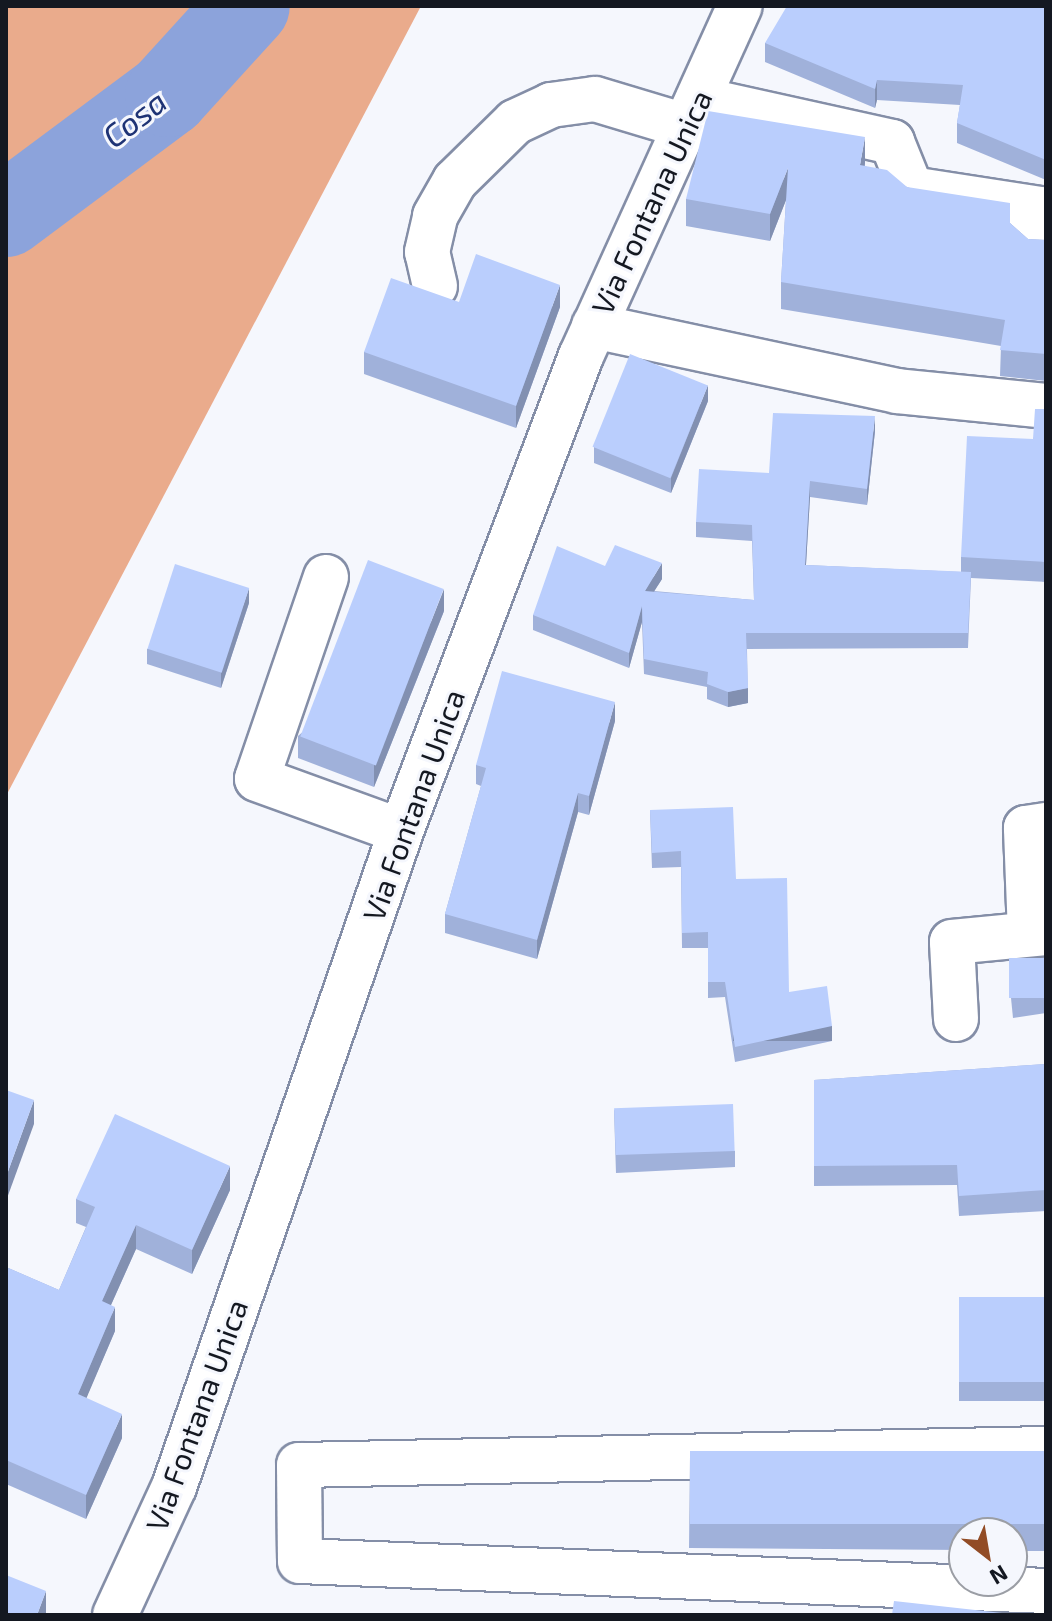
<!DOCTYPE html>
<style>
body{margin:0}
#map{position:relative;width:1052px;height:1621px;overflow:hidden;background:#f5f7fd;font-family:"Exo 2",sans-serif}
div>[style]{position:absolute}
.forest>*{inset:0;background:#eaab8c}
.river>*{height:84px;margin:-42px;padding:0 42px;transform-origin:42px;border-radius:42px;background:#8ca3db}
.roads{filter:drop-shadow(2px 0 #848ea7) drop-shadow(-2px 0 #848ea7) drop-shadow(0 2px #848ea7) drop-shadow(0 -2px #848ea7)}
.minor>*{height:44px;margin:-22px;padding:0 22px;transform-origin:22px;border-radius:22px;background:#fff}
.major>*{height:44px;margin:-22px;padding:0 22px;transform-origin:22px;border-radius:22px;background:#fff}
.wall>*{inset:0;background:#a0b1da;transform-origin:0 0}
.shaded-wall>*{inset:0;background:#8290b1;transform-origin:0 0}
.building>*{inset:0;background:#bacefd;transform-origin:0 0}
span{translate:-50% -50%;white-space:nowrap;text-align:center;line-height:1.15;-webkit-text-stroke:6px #f5f7fd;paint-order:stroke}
.street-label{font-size:30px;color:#141821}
.water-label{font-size:32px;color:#1e3375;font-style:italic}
.frame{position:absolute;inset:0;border:8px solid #141821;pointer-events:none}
.north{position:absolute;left:948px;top:1517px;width:80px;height:80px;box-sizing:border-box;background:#f5f7fd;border:2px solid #9b9ea5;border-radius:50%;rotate:149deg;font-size:22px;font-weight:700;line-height:32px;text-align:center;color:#141821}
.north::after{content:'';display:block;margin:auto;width:28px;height:36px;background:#924c26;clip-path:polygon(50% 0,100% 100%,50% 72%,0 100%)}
</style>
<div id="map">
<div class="forest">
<i style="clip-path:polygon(6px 6px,421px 6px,6px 796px)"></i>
</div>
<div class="river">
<i style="left:6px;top:215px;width:201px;rotate:-36.7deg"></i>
<i style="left:167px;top:95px;width:120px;rotate:-47.7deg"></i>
</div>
<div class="roads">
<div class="minor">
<i style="left:698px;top:99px;width:199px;rotate:12.5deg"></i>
<i style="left:892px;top:142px;width:51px;rotate:68deg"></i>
<i style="left:911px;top:189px;width:131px;rotate:8.8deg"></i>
<i style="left:1040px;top:209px;width:33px;rotate:102deg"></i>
<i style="left:1033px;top:241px;width:13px;rotate:9deg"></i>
<i style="left:435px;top:286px;width:35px;rotate:-103deg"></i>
<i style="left:427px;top:252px;width:37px;rotate:-77deg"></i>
<i style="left:435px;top:216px;width:40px;rotate:-60.3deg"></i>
<i style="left:455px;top:181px;width:84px;rotate:-44.5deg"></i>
<i style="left:515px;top:122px;width:40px;rotate:-25deg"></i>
<i style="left:551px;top:105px;width:44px;rotate:-7.8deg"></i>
<i style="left:595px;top:99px;width:94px;rotate:16.7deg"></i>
<i style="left:594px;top:326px;width:310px;rotate:12.1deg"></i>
<i style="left:897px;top:391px;width:150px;rotate:5.7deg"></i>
<i style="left:326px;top:577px;width:213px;rotate:108.9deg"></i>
<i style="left:257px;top:779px;width:153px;rotate:19.9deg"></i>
<i style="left:1030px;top:934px;width:106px;rotate:-92.2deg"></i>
<i style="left:1026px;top:828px;width:20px;rotate:-9deg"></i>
<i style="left:956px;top:1019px;width:77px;rotate:-93deg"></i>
<i style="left:952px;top:942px;width:94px;rotate:-5.5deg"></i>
<i style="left:1046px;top:1449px;width:747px;rotate:178.77deg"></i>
<i style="left:299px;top:1465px;width:96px;rotate:89.4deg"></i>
<i style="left:300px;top:1561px;width:747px;rotate:2.3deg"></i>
</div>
<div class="major">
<i style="left:115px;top:1615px;width:141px;rotate:-65.3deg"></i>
<i style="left:174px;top:1487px;width:694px;rotate:-70.91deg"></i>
<i style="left:401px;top:831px;width:508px;rotate:-69.25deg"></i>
<i style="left:581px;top:356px;width:384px;rotate:-65.6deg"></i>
</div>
</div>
<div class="wall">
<i style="clip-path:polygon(1046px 6px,1046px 180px,957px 143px,957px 123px,960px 105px,877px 100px,875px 108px,765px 62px,765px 43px)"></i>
<i style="clip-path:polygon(865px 163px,865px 166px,907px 187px,1010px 223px,1028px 239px,1046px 240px,1046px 381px,1000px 376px,1001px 346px,781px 309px,781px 282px,786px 200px,770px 241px,686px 226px,686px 199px)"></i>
<i style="clip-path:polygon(459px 302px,560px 307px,516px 428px,364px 374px,364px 352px)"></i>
<i style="clip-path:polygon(708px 401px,671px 493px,594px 463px,594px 447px)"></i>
<i style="clip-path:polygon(1046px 409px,1046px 582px,971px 578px,968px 648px,747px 649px,748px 703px,728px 707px,707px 699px,707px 687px,644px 674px,642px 622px,629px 668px,533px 630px,533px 615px,605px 566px,662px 579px,654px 591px,754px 600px,752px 541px,696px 537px,696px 522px,769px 473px,875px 431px,867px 505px,810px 497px,806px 565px,961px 572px,961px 557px,1033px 439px)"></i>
<i style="clip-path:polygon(249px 603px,221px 688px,147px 664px,147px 649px)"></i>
<i style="clip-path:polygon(444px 611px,374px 787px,298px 758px,298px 736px)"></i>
<i style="clip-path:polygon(615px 721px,589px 815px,578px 812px,537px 959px,445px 933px,445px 914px,481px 786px,476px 784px,476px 765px)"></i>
<i style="clip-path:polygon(650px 810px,736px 879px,789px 992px,832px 1041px,735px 1062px,725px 997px,708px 998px,708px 948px,682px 948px,681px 867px,652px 868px)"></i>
<i style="clip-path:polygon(1046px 958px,1046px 1013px,1013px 1018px,1009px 978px,1009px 962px)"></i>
<i style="clip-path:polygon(1046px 1064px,1046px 1211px,959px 1216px,957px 1185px,814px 1186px,814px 1080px)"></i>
<i style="clip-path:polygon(614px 1110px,735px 1151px,735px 1167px,616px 1173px)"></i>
<i style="clip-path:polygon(230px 1190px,192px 1274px,136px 1249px,111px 1305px,115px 1331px,86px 1398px,122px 1438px,86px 1519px,6px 1484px,6px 1267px,59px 1290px,86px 1227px,76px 1223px,76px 1199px)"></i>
<i style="left:1046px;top:1297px;width:104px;height:87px;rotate:90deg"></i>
<i style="clip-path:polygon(1046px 1451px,1046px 1551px,1012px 1551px,1012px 1533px,964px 1533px,964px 1550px,689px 1548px,690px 1455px)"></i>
</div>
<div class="shaded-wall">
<i style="clip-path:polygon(877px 80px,877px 100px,875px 108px,875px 89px)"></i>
<i style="clip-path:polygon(865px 137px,865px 163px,860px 192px,860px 165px)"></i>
<i style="clip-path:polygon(788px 168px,788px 195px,770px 241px,770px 214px)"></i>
<i style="clip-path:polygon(560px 285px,560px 307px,516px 428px,516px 406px)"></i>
<i style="clip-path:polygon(708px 385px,708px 401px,671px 493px,671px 478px)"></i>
<i style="clip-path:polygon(875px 416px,875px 431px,867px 505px,867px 489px)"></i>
<i style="clip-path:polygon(810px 481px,810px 497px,805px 581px,805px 565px)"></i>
<i style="clip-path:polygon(662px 563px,662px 579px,645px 606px,645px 591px)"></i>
<i style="clip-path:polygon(249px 588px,249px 603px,221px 688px,221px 672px)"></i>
<i style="clip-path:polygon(444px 589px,444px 611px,374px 787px,374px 766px)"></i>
<i style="clip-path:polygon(642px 606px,642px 622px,629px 668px,629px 653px)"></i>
<i style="clip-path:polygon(748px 688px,748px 703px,728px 707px,728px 692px)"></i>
<i style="clip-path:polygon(615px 702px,615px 721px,589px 815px,589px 796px)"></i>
<i style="clip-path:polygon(578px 793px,578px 812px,537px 959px,537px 940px)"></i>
<i style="left:832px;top:1026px;width:15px;height:99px;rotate:90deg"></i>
<i style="clip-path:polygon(34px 1100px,34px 1124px,6px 1201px,6px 1177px)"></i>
<i style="clip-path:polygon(230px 1166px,230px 1190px,192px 1274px,192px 1250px)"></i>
<i style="clip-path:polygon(136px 1225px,136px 1249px,102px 1325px,102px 1301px)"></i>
<i style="clip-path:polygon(115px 1307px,115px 1331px,78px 1418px,78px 1394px)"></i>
<i style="clip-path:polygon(122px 1414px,122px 1438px,86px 1519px,86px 1495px)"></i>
<i style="clip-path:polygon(46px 1591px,46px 1615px,37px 1615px)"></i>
</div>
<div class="building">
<i style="clip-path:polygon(787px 6px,1046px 6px,1046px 160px,957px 123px,963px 85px,877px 80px,875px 89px,765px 43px)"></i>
<i style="clip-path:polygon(708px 111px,865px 137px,860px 165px,887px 170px,907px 187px,1010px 203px,1010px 223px,1028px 239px,1046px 240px,1046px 354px,1000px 350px,1005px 320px,781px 282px,788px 168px,770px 214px,686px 199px)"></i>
<i style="clip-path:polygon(476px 254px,560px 285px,516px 406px,364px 352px,391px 278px,459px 302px)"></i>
<i style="left:630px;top:354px;width:84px;height:100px;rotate:22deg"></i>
<i style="clip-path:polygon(1035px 409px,1046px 409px,1046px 562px,961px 557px,967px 436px,1033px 439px)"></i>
<i style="clip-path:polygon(773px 413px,875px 416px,867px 489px,810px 481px,805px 565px,971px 572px,968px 633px,746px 633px,748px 688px,728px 692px,707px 684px,708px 672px,644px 659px,642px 606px,629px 653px,533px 615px,557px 546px,605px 566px,615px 545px,662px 563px,645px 591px,754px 600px,752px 525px,696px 522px,699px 469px,769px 473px)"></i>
<i style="left:368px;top:560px;width:81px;height:189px;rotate:21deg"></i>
<i style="left:175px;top:564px;width:78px;height:89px;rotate:18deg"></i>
<i style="clip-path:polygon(502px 671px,615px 702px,589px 796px,578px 793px,537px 940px,445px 914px,486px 768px,476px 765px)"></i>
<i style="clip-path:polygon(733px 807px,736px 879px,787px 878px,789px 992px,827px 986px,832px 1026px,735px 1047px,725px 982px,708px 982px,708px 932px,682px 933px,681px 851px,652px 853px,650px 810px)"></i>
<i style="left:1046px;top:958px;width:40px;height:37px;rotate:90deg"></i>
<i style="clip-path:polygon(1046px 1064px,1046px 1190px,959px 1196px,957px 1165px,814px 1166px,814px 1080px)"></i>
<i style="clip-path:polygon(6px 1090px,34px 1100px,6px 1177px)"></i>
<i style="left:733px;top:1104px;width:47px;height:119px;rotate:88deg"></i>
<i style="clip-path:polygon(115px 1114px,230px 1166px,192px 1250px,136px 1225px,102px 1301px,115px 1307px,78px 1394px,122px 1414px,86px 1495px,6px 1460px,6px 1267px,59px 1290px,95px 1207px,76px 1199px)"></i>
<i style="left:1046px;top:1297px;width:85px;height:87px;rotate:90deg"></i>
<i style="left:1046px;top:1451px;width:73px;height:356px;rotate:90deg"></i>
<i style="clip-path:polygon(6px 1575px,46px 1591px,37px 1615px,6px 1615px)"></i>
<i style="clip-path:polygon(894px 1601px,1020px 1615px,892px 1615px)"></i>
</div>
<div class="street-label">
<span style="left:651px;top:202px;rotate:-65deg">Via Fontana Unica</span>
<span style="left:413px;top:805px;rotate:-70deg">Via Fontana Unica</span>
<span style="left:196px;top:1415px;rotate:-70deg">Via Fontana Unica</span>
</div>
<div class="water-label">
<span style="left:134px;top:118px;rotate:-38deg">Cosa</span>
</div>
<div class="frame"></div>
<div class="north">N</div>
</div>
